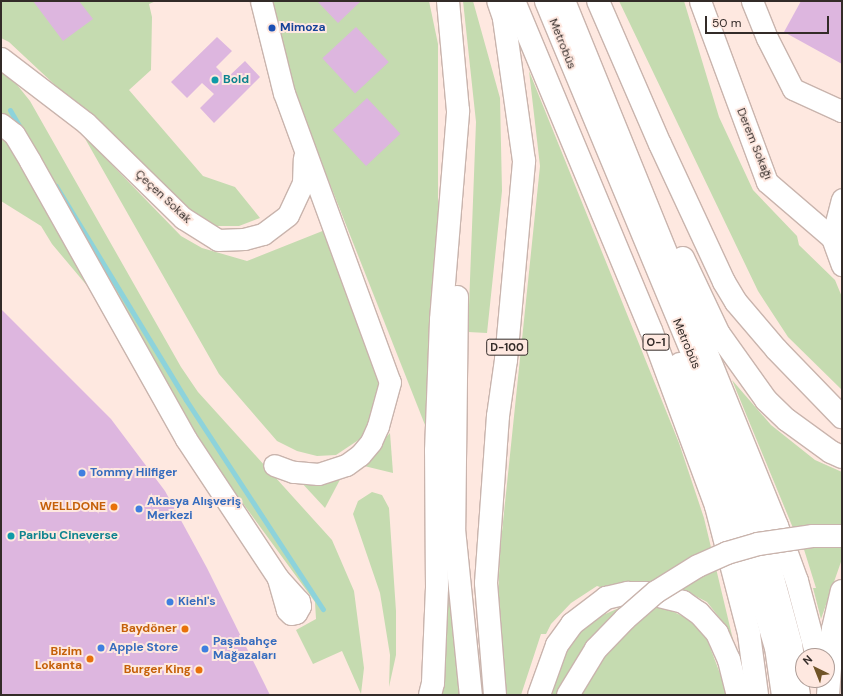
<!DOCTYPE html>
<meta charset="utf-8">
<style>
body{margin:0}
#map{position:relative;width:843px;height:696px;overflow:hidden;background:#fee8e0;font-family:"DM Sans",sans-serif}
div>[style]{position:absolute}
.green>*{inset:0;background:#c5dbb0}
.stream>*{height:5px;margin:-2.5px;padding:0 2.5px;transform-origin:2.5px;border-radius:2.5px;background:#8dd3db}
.building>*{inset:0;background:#ddb6df;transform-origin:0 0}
.roads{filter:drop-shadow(1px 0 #c9b4ad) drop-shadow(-1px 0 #c9b4ad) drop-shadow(0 1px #c9b4ad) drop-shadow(0 -1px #c9b4ad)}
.minor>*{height:21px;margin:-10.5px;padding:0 10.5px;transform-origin:10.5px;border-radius:10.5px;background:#fff}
.highway>*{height:22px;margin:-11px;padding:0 11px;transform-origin:11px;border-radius:11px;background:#fff}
.bridges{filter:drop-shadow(1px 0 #c9b4ad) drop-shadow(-1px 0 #c9b4ad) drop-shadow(0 1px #c9b4ad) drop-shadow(0 -1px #c9b4ad)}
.highway-bridge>*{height:22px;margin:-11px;padding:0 11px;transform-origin:11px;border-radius:11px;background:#fff}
.dots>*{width:11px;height:11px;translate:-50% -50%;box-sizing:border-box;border:2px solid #fee8e0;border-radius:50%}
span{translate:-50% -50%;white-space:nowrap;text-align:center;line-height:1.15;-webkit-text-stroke:4px #fee8e0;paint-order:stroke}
.shield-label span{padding:1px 3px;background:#fee8e0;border:1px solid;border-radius:3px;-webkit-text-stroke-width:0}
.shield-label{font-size:11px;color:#332b28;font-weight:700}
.transit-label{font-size:12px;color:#164399;font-weight:700}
.left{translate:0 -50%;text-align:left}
.street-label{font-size:12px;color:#332b28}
.culture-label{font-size:12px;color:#0d838f;font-weight:700}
.shop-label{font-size:12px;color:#366cbe;font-weight:700}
.food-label{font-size:12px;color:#c56008;font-weight:700}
.right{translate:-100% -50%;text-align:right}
.frame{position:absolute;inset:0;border:2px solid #332b28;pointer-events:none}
.north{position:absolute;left:795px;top:648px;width:40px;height:40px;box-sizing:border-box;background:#fee8e0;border:1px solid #ad9c96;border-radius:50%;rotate:317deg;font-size:11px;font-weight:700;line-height:16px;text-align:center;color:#332b28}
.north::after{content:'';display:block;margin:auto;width:14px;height:18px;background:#705427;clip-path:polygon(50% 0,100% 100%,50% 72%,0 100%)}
.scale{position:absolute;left:705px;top:16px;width:124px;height:18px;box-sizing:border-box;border:2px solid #332b28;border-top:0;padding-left:5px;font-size:12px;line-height:14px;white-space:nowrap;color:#332b28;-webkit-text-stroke:3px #fee8e0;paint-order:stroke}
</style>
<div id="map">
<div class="green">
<i style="clip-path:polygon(1px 1px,156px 1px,149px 4px,152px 17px,151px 70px,129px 90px,203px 176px,235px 187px,260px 218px,239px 226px,213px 226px,193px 214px,9px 42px,1px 38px)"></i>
<i style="clip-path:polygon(272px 1px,429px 1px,438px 44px,438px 221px,425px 425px,292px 88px)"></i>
<i style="clip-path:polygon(463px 1px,473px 1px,500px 98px,502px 191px,487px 333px,468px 332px,476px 122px)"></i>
<i style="clip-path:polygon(619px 1px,684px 1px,719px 117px,753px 190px,797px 236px,799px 245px,835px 280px,842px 297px,842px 390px,788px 337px,758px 291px)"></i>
<i style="clip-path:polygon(1px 69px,6px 71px,30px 101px,181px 367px,198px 392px,332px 540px,354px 591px,364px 668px,361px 694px,342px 651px,313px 664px,296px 630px,316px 619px,315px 602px,193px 435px,1px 115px)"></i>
<i style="clip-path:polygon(529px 71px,679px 443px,704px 518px,735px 648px,722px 621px,707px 602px,682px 589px,647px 582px,603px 588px,597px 586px,571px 603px,551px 624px,546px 634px,541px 634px,521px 695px,505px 695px,497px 625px,500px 551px,540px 166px)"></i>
<i style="clip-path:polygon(83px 135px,181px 236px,202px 248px,247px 261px,325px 230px,384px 378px,370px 426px,360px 439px,336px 455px,317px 456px,297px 451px,277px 441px,219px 374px)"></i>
<i style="clip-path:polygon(1px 136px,13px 146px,110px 313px,52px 244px,41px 226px,1px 201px)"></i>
<i style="clip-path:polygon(732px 380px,771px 425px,815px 460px,842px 472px,842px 559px,821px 619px,813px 588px,816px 588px,797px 527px,793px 528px)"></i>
<i style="clip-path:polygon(390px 433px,393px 473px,360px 465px)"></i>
<i style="clip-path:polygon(343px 474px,325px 508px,300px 481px)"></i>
<i style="clip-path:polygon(372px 492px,382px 495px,389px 508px,396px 611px,396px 655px,389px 687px,390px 655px,380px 593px,353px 514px,358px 501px)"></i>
<i style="clip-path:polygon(447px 570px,478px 695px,435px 695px)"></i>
<i style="clip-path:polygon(628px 604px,668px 609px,694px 622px,707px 639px,728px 695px,552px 695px,566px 650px,577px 635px,594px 619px)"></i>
</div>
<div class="stream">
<i style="left:10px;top:110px;width:22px;rotate:60deg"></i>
<i style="left:56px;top:186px;width:250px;rotate:58.7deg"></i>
<i style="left:186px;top:400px;width:250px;rotate:56.8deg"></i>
</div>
<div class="building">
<i style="clip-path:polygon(33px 1px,79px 1px,93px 19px,63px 41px)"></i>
<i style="clip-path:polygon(317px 1px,361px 1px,338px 23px)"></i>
<i style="clip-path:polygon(801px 1px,842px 1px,842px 64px,784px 32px)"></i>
<i style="left:356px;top:27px;width:48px;height:46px;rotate:47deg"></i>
<i style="clip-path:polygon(217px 37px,232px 51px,216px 67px,227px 78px,245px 61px,260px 77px,214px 123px,200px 108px,214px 94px,202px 83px,187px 98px,171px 82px)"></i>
<i style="left:367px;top:98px;width:49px;height:47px;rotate:47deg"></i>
<i style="clip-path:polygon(1px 309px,111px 419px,165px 491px,207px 568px,270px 695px,1px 695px)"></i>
</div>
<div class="roads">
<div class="minor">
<i style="left:261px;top:1px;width:95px;rotate:76deg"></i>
<i style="left:284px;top:93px;width:308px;rotate:69.9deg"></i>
<i style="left:390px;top:382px;width:46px;rotate:105.3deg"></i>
<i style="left:378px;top:426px;width:17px;rotate:114deg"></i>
<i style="left:371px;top:442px;width:17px;rotate:130deg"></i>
<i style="left:360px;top:455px;width:17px;rotate:144deg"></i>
<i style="left:346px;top:465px;width:29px;rotate:162deg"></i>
<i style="left:318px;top:474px;width:25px;rotate:-175deg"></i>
<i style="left:293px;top:472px;width:20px;rotate:-160deg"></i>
<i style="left:545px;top:1px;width:448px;rotate:67.4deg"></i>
<i style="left:717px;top:415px;width:70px;rotate:70deg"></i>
<i style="left:741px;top:481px;width:98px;rotate:71.6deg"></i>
<i style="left:772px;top:574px;width:73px;rotate:74.8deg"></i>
<i style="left:791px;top:644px;width:52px;rotate:81.1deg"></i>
<i style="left:700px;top:1px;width:193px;rotate:69.7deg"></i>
<i style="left:767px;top:182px;width:86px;rotate:40.7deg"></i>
<i style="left:832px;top:238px;width:29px;rotate:70deg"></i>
<i style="left:752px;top:1px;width:40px;rotate:68deg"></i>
<i style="left:767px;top:38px;width:57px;rotate:63deg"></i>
<i style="left:793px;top:89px;width:53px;rotate:24.6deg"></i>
<i style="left:841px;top:111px;width:2px;rotate:-63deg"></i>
<i style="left:1px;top:58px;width:107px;rotate:37.4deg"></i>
<i style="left:86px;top:123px;width:136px;rotate:44.4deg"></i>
<i style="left:183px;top:218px;width:41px;rotate:32.2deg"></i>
<i style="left:218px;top:240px;width:26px;rotate:-2deg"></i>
<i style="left:244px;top:239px;width:20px;rotate:-15deg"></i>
<i style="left:263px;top:234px;width:31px;rotate:-37deg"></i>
<i style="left:288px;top:215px;width:35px;rotate:-65deg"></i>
<i style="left:303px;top:183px;width:25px;rotate:-88deg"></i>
<i style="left:1px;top:124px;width:16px;rotate:38deg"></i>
<i style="left:14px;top:134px;width:31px;rotate:59deg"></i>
<i style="left:30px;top:161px;width:319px;rotate:60.7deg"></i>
<i style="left:186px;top:439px;width:167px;rotate:56.5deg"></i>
<i style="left:278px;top:578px;width:31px;rotate:48deg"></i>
<i style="left:299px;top:601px;width:5px;rotate:79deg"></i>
<i style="left:300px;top:606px;width:8px;rotate:120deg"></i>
<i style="left:296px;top:613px;width:5px;rotate:169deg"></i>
<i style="left:291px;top:614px;width:6px;rotate:-135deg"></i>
<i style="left:287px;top:610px;width:33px;rotate:-106deg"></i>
<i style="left:832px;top:238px;width:40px;rotate:-75.6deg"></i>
<i style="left:679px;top:363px;width:128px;rotate:68.4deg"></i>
<i style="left:726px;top:482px;width:172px;rotate:73.5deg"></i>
<i style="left:775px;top:647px;width:49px;rotate:81.7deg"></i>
</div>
<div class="highway">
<i style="left:514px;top:1px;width:356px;rotate:67.4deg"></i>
<i style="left:651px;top:330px;width:188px;rotate:69.7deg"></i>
<i style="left:716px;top:506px;width:132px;rotate:75.5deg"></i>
<i style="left:749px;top:634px;width:62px;rotate:82.5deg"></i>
<i style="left:564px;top:1px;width:567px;rotate:67.92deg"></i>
<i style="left:777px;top:526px;width:59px;rotate:70deg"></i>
<i style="left:797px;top:581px;width:78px;rotate:75.1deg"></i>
<i style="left:598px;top:1px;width:156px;rotate:66.6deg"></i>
<i style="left:660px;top:144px;width:152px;rotate:65.1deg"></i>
<i style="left:724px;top:282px;width:23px;rotate:59deg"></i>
<i style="left:736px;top:302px;width:62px;rotate:49.6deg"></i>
<i style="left:776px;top:349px;width:95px;rotate:45.9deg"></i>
<i style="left:683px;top:258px;width:84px;rotate:64.7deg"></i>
<i style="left:719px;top:334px;width:81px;rotate:54.5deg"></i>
<i style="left:766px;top:400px;width:29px;rotate:44deg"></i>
<i style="left:787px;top:420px;width:54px;rotate:36deg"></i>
<i style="left:831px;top:452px;width:12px;rotate:24deg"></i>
<i style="left:457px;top:297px;width:232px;rotate:90.7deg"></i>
<i style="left:454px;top:529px;width:167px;rotate:84.2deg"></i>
<i style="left:430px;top:695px;width:12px;rotate:-76deg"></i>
<i style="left:433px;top:683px;width:95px;rotate:-87.6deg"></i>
<i style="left:437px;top:588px;width:137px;rotate:-90.4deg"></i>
<i style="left:436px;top:451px;width:131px;rotate:-87.8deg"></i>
<i style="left:441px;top:320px;width:210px;rotate:-85.3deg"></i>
<i style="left:458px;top:111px;width:110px;rotate:-95.2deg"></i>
<i style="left:495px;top:695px;width:112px;rotate:-94.6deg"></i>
<i style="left:486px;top:583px;width:167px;rotate:-85.9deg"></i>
<i style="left:498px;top:416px;width:57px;rotate:-81.9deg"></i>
<i style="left:506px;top:360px;width:200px;rotate:-84.8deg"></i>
<i style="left:524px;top:161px;width:144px;rotate:-98deg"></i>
<i style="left:504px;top:18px;width:18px;rotate:-109deg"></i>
<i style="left:539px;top:695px;width:53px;rotate:-70.2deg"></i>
<i style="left:557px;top:645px;width:26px;rotate:-54deg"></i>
<i style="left:572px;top:624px;width:43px;rotate:-37.4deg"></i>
<i style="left:606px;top:598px;width:23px;rotate:-13deg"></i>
<i style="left:628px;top:593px;width:19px"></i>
<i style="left:647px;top:593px;width:37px;rotate:14deg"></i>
<i style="left:683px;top:602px;width:19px;rotate:35deg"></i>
<i style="left:699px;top:613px;width:27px;rotate:48deg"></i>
<i style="left:717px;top:633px;width:30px;rotate:66deg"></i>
<i style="left:729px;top:660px;width:36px;rotate:76deg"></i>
<i style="left:828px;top:695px;width:66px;rotate:-85.7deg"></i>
<i style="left:833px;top:629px;width:39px;rotate:-77deg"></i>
</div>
</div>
<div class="bridges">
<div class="highway-bridge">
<i style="left:568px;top:695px;width:54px;rotate:-58.7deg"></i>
<i style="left:596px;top:649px;width:42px;rotate:-46deg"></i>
<i style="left:625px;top:619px;width:41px;rotate:-41.1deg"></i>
<i style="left:656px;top:592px;width:49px;rotate:-31.8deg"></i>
<i style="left:698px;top:566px;width:32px;rotate:-24deg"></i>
<i style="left:727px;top:553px;width:32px;rotate:-16deg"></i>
<i style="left:758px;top:544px;width:56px;rotate:-8.3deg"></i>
<i style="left:813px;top:536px;width:29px"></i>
</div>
</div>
<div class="dots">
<i style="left:272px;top:28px;background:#1a4fb4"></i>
<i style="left:215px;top:80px;background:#0f9aa8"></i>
<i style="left:82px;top:473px;background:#3f7fe0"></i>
<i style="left:114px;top:507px;background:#e8710a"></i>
<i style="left:139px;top:509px;background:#3f7fe0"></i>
<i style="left:11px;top:536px;background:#0f9aa8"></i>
<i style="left:170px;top:602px;background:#3f7fe0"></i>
<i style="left:185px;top:629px;background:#e8710a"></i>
<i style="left:101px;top:648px;background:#3f7fe0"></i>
<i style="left:205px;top:649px;background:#3f7fe0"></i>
<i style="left:90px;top:659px;background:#e8710a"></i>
<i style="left:199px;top:670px;background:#e8710a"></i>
</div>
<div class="shield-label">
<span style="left:656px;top:342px">O-1</span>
<span style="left:507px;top:347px">D-100</span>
</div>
<div class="transit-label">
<span class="left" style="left:280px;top:28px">Mimoza</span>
</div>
<div class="street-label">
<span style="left:562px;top:44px;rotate:68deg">Metrobüs</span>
<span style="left:754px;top:144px;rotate:68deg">Derem Sokağı</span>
<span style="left:163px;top:197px;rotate:43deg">Çeçen Sokak</span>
<span style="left:686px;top:344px;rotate:67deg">Metrobüs</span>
</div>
<div class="culture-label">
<span class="left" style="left:223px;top:80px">Bold</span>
<span class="left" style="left:19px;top:536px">Paribu Cineverse</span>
</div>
<div class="shop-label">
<span class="left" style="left:90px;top:473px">Tommy Hilfiger</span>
<span class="left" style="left:147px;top:509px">Akasya Alışveriş<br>Merkezi</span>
<span class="left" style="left:178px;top:602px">Kiehl's</span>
<span class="left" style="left:213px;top:649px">Paşabahçe<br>Mağazaları</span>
<span class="left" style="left:109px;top:648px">Apple Store</span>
</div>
<div class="food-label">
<span class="right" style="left:106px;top:507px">WELLDONE</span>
<span class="right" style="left:177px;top:629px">Baydöner</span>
<span class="right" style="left:82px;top:659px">Bizim<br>Lokanta</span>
<span class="right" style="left:191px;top:670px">Burger King</span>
</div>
<div class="frame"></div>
<div class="north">N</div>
<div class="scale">50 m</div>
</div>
